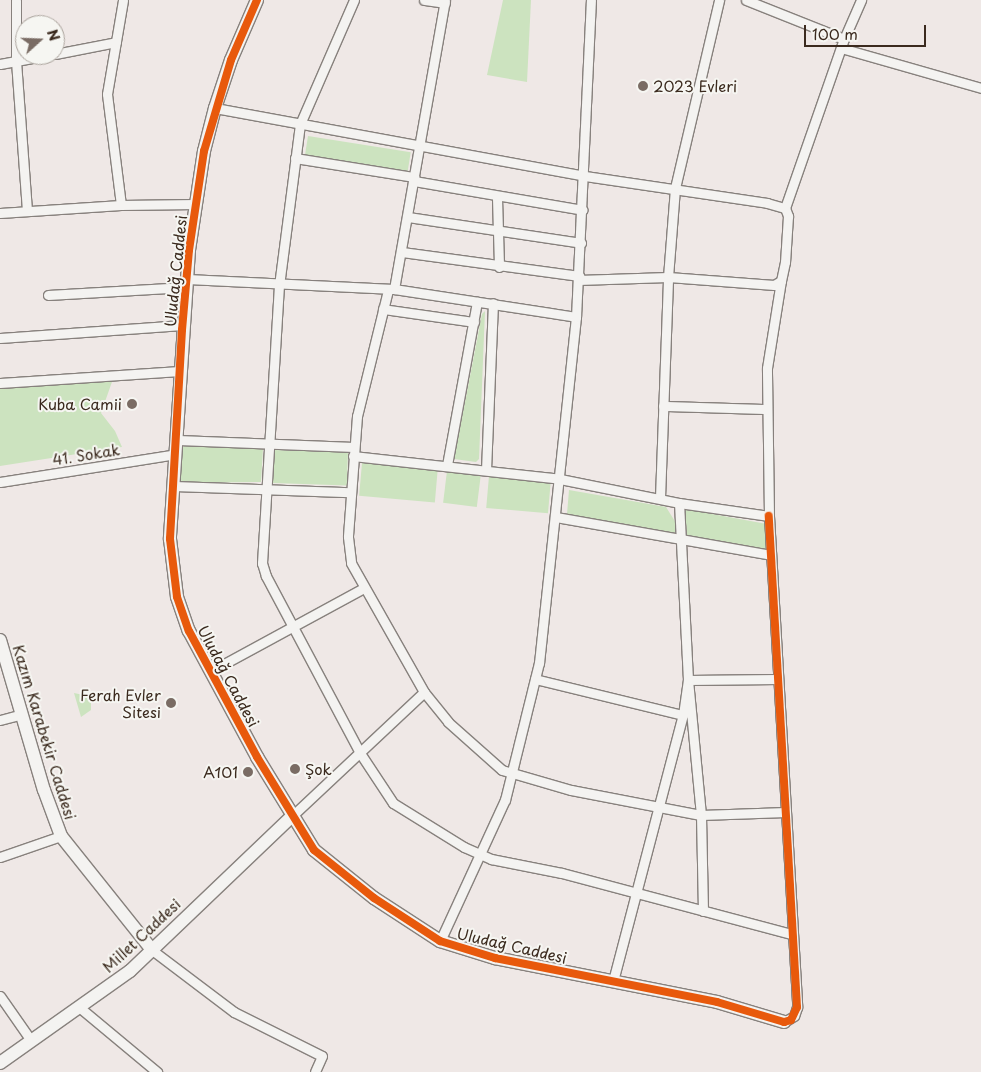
<!DOCTYPE html>
<meta charset="utf-8">
<style>
body{margin:0}
#map{position:relative;width:981px;height:1072px;overflow:hidden;background:#efe8e6;font-family:"Playpen Sans",sans-serif}
div>[style]{position:absolute}
.green>*{inset:0;background:#cce3bf;transform-origin:0 0}
.roads{filter:drop-shadow(1px 0 #87817d) drop-shadow(-1px 0 #87817d) drop-shadow(0 1px #87817d) drop-shadow(0 -1px #87817d)}
.street>*{height:9px;margin:-4.5px;padding:0 4.5px;transform-origin:4.5px;border-radius:4.5px;background:#f4f3f1}
.secondary>*{height:12px;margin:-6px;padding:0 6px;transform-origin:6px;border-radius:6px;background:#f4f3f1}
.cycleway>*{height:8px;margin:-4px;padding:0 4px;transform-origin:4px;border-radius:4px;background:#e8590c}
.dots>*{width:14px;height:14px;translate:-50% -50%;box-sizing:border-box;border:2px solid #f6f6f2;border-radius:50%}
span{translate:-50% -50%;white-space:nowrap;text-align:center;line-height:1.15;-webkit-text-stroke:4px #f6f6f2;paint-order:stroke}
.poi-label{font-size:15px;color:#3b2a1e}
.left{translate:0 -50%;text-align:left}
.right{translate:-100% -50%;text-align:right}
.street-label{font-size:15px;color:#3b2a1e}
.north{position:absolute;left:15px;top:15px;width:50px;height:50px;box-sizing:border-box;background:#f6f6f2;border:1px solid #aba49d;border-radius:50%;rotate:70deg;font-size:14px;font-weight:700;line-height:20px;text-align:center;color:#3b2a1e}
.north::after{content:'';display:block;margin:auto;width:18px;height:22px;background:#7a6c64;clip-path:polygon(50% 0,100% 100%,50% 72%,0 100%)}
.scale{position:absolute;left:804px;top:25px;width:122px;height:22px;box-sizing:border-box;border:2px solid #3b2a1e;border-top:0;padding-left:6px;font-size:15px;line-height:18px;white-space:nowrap;color:#3b2a1e;-webkit-text-stroke:4px #f6f6f2;paint-order:stroke}
</style>
<div id="map">
<div class="green">
<i style="clip-path:polygon(503px 0,531px 0,527px 82px,487px 75px)"></i>
<i style="left:308px;top:136px;width:104px;height:19px;rotate:9deg"></i>
<i style="clip-path:polygon(485px 311px,479px 459px,476px 462px,454px 459px,482px 314px)"></i>
<i style="clip-path:polygon(113px 379px,101px 413px,115px 431px,122px 447px,0 466px,0 387px)"></i>
<i style="clip-path:polygon(184px 446px,263px 448px,261px 482px,184px 483px,178px 478px,181px 449px)"></i>
<i style="left:274px;top:450px;width:74px;height:33px;rotate:2deg"></i>
<i style="left:362px;top:463px;width:76px;height:33px;rotate:5deg"></i>
<i style="left:447px;top:471px;width:34px;height:32px;rotate:7deg"></i>
<i style="left:489px;top:476px;width:62px;height:32px;rotate:5deg"></i>
<i style="clip-path:polygon(569px 490px,666px 507px,676px 523px,675px 533px,567px 514px)"></i>
<i style="clip-path:polygon(685px 509px,767px 524px,767px 549px,687px 536px)"></i>
<i style="clip-path:polygon(74px 693px,88px 696px,91px 701px,91px 710px,81px 717px)"></i>
</div>
<div class="roads">
<div class="street">
<i style="left:16px;top:0;width:61px;rotate:90deg"></i>
<i style="left:16px;top:61px;width:150px;rotate:85.8deg"></i>
<i style="left:354px;top:0;width:135px;rotate:113.5deg"></i>
<i style="left:300px;top:124px;width:162px;rotate:97.4deg"></i>
<i style="left:279px;top:285px;width:279px;rotate:93.5deg"></i>
<i style="left:262px;top:563px;width:14px;rotate:73deg"></i>
<i style="left:266px;top:576px;width:200px;rotate:62deg"></i>
<i style="left:360px;top:753px;width:60px;rotate:56.6deg"></i>
<i style="left:393px;top:803px;width:84px;rotate:31.8deg"></i>
<i style="left:464px;top:847px;width:30px;rotate:24deg"></i>
<i style="left:491px;top:859px;width:72px;rotate:11.2deg"></i>
<i style="left:562px;top:873px;width:238px;rotate:14.9deg"></i>
<i style="left:424px;top:0;width:21px;rotate:8deg"></i>
<i style="left:746px;top:0;width:105px;rotate:21.7deg"></i>
<i style="left:841px;top:48px;width:146px;rotate:15.9deg"></i>
<i style="left:55px;top:54px;width:62px;rotate:-11.1deg"></i>
<i style="left:0;top:64px;width:49px;rotate:-10.6deg"></i>
<i style="left:215px;top:108px;width:376px;rotate:10.4deg"></i>
<i style="left:585px;top:176px;width:184px;rotate:8.4deg"></i>
<i style="left:767px;top:203px;width:19px;rotate:16deg"></i>
<i style="left:785px;top:208px;width:9px;rotate:69deg"></i>
<i style="left:788px;top:216px;width:46px;rotate:93.7deg"></i>
<i style="left:785px;top:262px;width:19px;rotate:102deg"></i>
<i style="left:781px;top:281px;width:8px;rotate:150deg"></i>
<i style="left:774px;top:285px;width:106px;rotate:-175.7deg"></i>
<i style="left:668px;top:277px;width:90px;rotate:178.1deg"></i>
<i style="left:295px;top:158px;width:121px;rotate:9.1deg"></i>
<i style="left:414px;top:181px;width:171px;rotate:9.7deg"></i>
<i style="left:497px;top:198px;width:69px;rotate:88.3deg"></i>
<i style="left:121px;top:205px;width:112px;rotate:-97.2deg"></i>
<i style="left:107px;top:94px;width:95px;rotate:-80.3deg"></i>
<i style="left:785px;top:208px;width:179px;rotate:-70.8deg"></i>
<i style="left:844px;top:39px;width:43px;rotate:-66.4deg"></i>
<i style="left:0;top:213px;width:121px;rotate:-3.8deg"></i>
<i style="left:121px;top:205px;width:75px;rotate:-0.8deg"></i>
<i style="left:408px;top:217px;width:175px;rotate:8.5deg"></i>
<i style="left:402px;top:252px;width:179px;rotate:7.7deg"></i>
<i style="left:187px;top:279px;width:207px;rotate:2.8deg"></i>
<i style="left:394px;top:289px;width:184px;rotate:8.7deg"></i>
<i style="left:394px;top:289px;width:293px;rotate:-80deg"></i>
<i style="left:388px;top:290px;width:130px;rotate:103.8deg"></i>
<i style="left:357px;top:416px;width:121px;rotate:94.3deg"></i>
<i style="left:348px;top:537px;width:26px;rotate:83deg"></i>
<i style="left:351px;top:563px;width:148px;rotate:60.5deg"></i>
<i style="left:424px;top:692px;width:38px;rotate:51deg"></i>
<i style="left:448px;top:722px;width:72px;rotate:41.6deg"></i>
<i style="left:502px;top:770px;width:72px;rotate:16.2deg"></i>
<i style="left:571px;top:790px;width:132px;rotate:10.9deg"></i>
<i style="left:701px;top:815px;width:85px;rotate:-2deg"></i>
<i style="left:48px;top:295px;width:138px;rotate:-3.3deg"></i>
<i style="left:383px;top:309px;width:92px;rotate:8.1deg"></i>
<i style="left:0;top:338px;width:183px;rotate:-4.1deg"></i>
<i style="left:0;top:383px;width:180px;rotate:-3.8deg"></i>
<i style="left:663px;top:406px;width:104px;rotate:1.7deg"></i>
<i style="left:178px;top:440px;width:176px;rotate:2.3deg"></i>
<i style="left:353px;top:456px;width:208px;rotate:6.3deg"></i>
<i style="left:560px;top:479px;width:121px;rotate:11.4deg"></i>
<i style="left:679px;top:503px;width:91px;rotate:8.2deg"></i>
<i style="left:769px;top:516px;width:148px;rotate:-90.8deg"></i>
<i style="left:767px;top:368px;width:88px;rotate:-80.9deg"></i>
<i style="left:447px;top:465px;width:166px;rotate:-79.6deg"></i>
<i style="left:486px;top:470px;width:167px;rotate:-87.6deg"></i>
<i style="left:0;top:482px;width:178px;rotate:-9deg"></i>
<i style="left:174px;top:486px;width:176px;rotate:2deg"></i>
<i style="left:660px;top:498px;width:221px;rotate:-87.9deg"></i>
<i style="left:668px;top:277px;width:89px;rotate:-85.5deg"></i>
<i style="left:675px;top:188px;width:193px;rotate:-76.8deg"></i>
<i style="left:769px;top:516px;width:492px;rotate:86.7deg"></i>
<i style="left:797px;top:1007px;width:9px;rotate:108deg"></i>
<i style="left:794px;top:1016px;width:12px;rotate:149deg"></i>
<i style="left:556px;top:517px;width:218px;rotate:10deg"></i>
<i style="left:211px;top:671px;width:174px;rotate:-28.5deg"></i>
<i style="left:535px;top:679px;width:152px;rotate:13.7deg"></i>
<i style="left:0;top:720px;width:23px;rotate:-15deg"></i>
<i style="left:292px;top:816px;width:181px;rotate:-43.2deg"></i>
<i style="left:0;top:857px;width:65px;rotate:-19deg"></i>
<i style="left:703px;top:911px;width:96px;rotate:-91.2deg"></i>
<i style="left:701px;top:815px;width:136px;rotate:-95.5deg"></i>
<i style="left:688px;top:680px;width:90px;rotate:-0.6deg"></i>
<i style="left:440px;top:941px;width:155px;rotate:-65.3deg"></i>
<i style="left:505px;top:800px;width:141px;rotate:-76.1deg"></i>
<i style="left:539px;top:663px;width:348px;rotate:-83.9deg"></i>
<i style="left:576px;top:317px;width:317px;rotate:-87.3deg"></i>
<i style="left:152px;top:950px;width:103px;rotate:37.1deg"></i>
<i style="left:234px;top:1012px;width:98px;rotate:26.6deg"></i>
<i style="left:322px;top:1056px;width:17px;rotate:114deg"></i>
<i style="left:613px;top:981px;width:275px;rotate:-75.3deg"></i>
<i style="left:683px;top:715px;width:35px;rotate:-82deg"></i>
<i style="left:688px;top:680px;width:177px;rotate:-92.9deg"></i>
<i style="left:0;top:996px;width:52px;rotate:55.1deg"></i>
<i style="left:79px;top:1007px;width:102px;rotate:39.8deg"></i>
</div>
<div class="secondary">
<i style="left:257px;top:0;width:65px;rotate:113.4deg"></i>
<i style="left:231px;top:60px;width:51px;rotate:108.4deg"></i>
<i style="left:215px;top:108px;width:44px;rotate:104.3deg"></i>
<i style="left:204px;top:151px;width:100px;rotate:98.6deg"></i>
<i style="left:189px;top:250px;width:290px;rotate:93.8deg"></i>
<i style="left:170px;top:539px;width:58px;rotate:83.1deg"></i>
<i style="left:177px;top:597px;width:36px;rotate:71deg"></i>
<i style="left:189px;top:631px;width:143px;rotate:61.6deg"></i>
<i style="left:257px;top:757px;width:109px;rotate:58.5deg"></i>
<i style="left:314px;top:850px;width:77px;rotate:38.7deg"></i>
<i style="left:374px;top:898px;width:79px;rotate:33.1deg"></i>
<i style="left:440px;top:941px;width:58px;rotate:17.2deg"></i>
<i style="left:495px;top:958px;width:226px;rotate:11.2deg"></i>
<i style="left:717px;top:1002px;width:70px;rotate:16.6deg"></i>
<i style="left:0;top:640px;width:156px;rotate:73.7deg"></i>
<i style="left:44px;top:790px;width:49px;rotate:69.7deg"></i>
<i style="left:61px;top:836px;width:146px;rotate:51.4deg"></i>
<i style="left:0;top:1063px;width:159px;rotate:-35.3deg"></i>
<i style="left:130px;top:971px;width:224px;rotate:-43.7deg"></i>
</div>
</div>
<div class="cycleway">
<i style="left:257px;top:0;width:65px;rotate:113.4deg"></i>
<i style="left:231px;top:60px;width:95px;rotate:106.5deg"></i>
<i style="left:204px;top:151px;width:100px;rotate:98.6deg"></i>
<i style="left:189px;top:250px;width:80px;rotate:95deg"></i>
<i style="left:182px;top:330px;width:209px;rotate:93.3deg"></i>
<i style="left:170px;top:539px;width:58px;rotate:83.1deg"></i>
<i style="left:177px;top:597px;width:36px;rotate:71deg"></i>
<i style="left:189px;top:631px;width:143px;rotate:61.6deg"></i>
<i style="left:257px;top:757px;width:109px;rotate:58.5deg"></i>
<i style="left:314px;top:850px;width:77px;rotate:38.7deg"></i>
<i style="left:374px;top:898px;width:79px;rotate:33.1deg"></i>
<i style="left:440px;top:941px;width:58px;rotate:17.2deg"></i>
<i style="left:495px;top:958px;width:226px;rotate:11.2deg"></i>
<i style="left:717px;top:1002px;width:70px;rotate:16.6deg"></i>
<i style="left:784px;top:1022px;width:7px;rotate:-16deg"></i>
<i style="left:791px;top:1020px;width:14px;rotate:-65deg"></i>
<i style="left:797px;top:1007px;width:492px;rotate:-93.3deg"></i>
</div>
<div class="dots">
<i style="left:643px;top:86px;background:#7a6c64"></i>
<i style="left:132px;top:404px;background:#7a6c64"></i>
<i style="left:171px;top:703px;background:#7a6c64"></i>
<i style="left:295px;top:769px;background:#7a6c64"></i>
<i style="left:248px;top:772px;background:#7a6c64"></i>
</div>
<div class="poi-label">
<span class="left" style="left:653px;top:86px">2023 Evleri</span>
<span class="right" style="left:122px;top:404px">Kuba Camii</span>
<span class="right" style="left:161px;top:703px">Ferah Evler<br>Sitesi</span>
<span class="left" style="left:305px;top:769px">Şok</span>
<span class="right" style="left:238px;top:772px">A101</span>
</div>
<div class="street-label">
<span style="left:175px;top:271px;rotate:-84deg">Uludağ Caddesi</span>
<span style="left:86px;top:454px;rotate:-9deg">41. Sokak</span>
<span style="left:229px;top:676px;rotate:62deg">Uludağ Caddesi</span>
<span style="left:45px;top:732px;rotate:73deg">Kazım Karabekir Caddesi</span>
<span style="left:141px;top:935px;rotate:-43deg">Millet Caddesi</span>
<span style="left:512px;top:945px;rotate:13deg">Uludağ Caddesi</span>
</div>
<div class="north">N</div>
<div class="scale">100 m</div>
</div>
